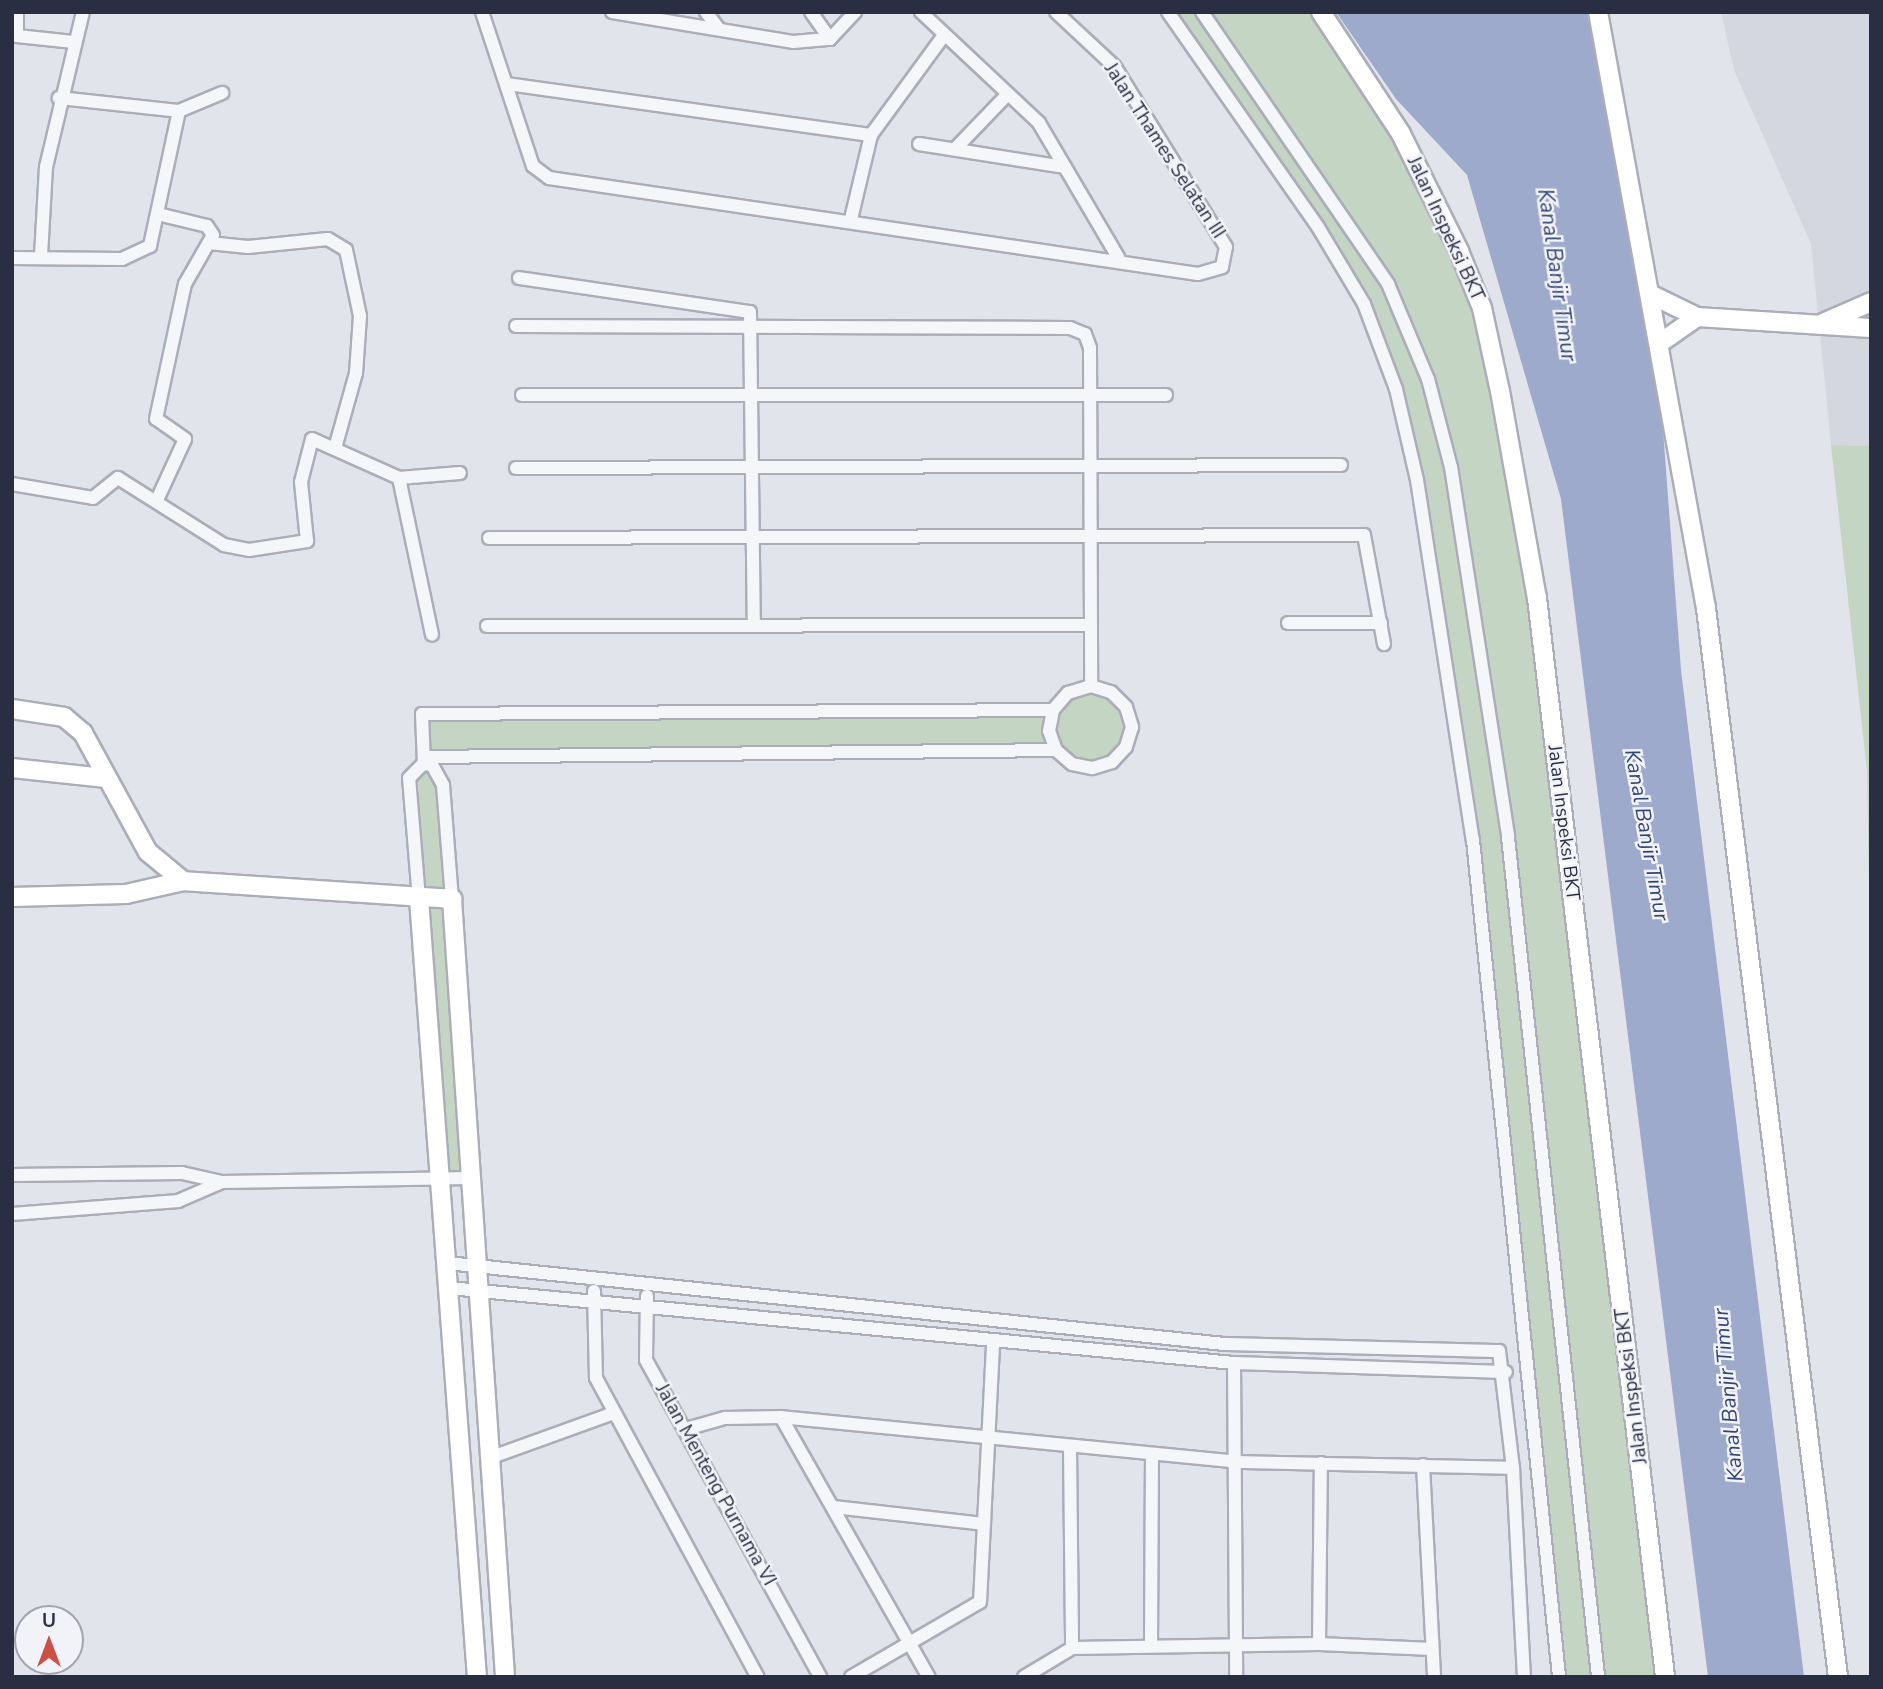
<!DOCTYPE html>
<style>
body{margin:0}
#map{position:relative;width:1883px;height:1689px;overflow:hidden;background:#e2e4eb;font-family:"Nunito Sans",sans-serif}
div>[style]{position:absolute}
.built>*{inset:0;background:#d4d6e0}
.green>*{inset:0;background:#c4d5c3}
.water>*{inset:0;background:#9daacb}
.roads{filter:drop-shadow(2px 0 #abadb9) drop-shadow(-2px 0 #abadb9) drop-shadow(0 2px #abadb9) drop-shadow(0 -2px #abadb9)}
.street>*{height:12px;margin:-6px;padding:0 6px;transform-origin:6px;border-radius:6px;background:#f5f6f9}
.secondary>*{height:18px;margin:-9px;padding:0 9px;transform-origin:9px;border-radius:9px;background:#fff}
span{translate:-50% -50%;white-space:nowrap;text-align:center;line-height:1.15;-webkit-text-stroke:5px #f2f3f8;paint-order:stroke}
.street-label{font-size:19px;color:#2a2e43}
.water-label{font-size:21px;color:#347;font-style:italic}
.frame{position:absolute;inset:0;border:14px solid #2a2e43;pointer-events:none}
.north{position:absolute;left:14px;top:1605px;width:70px;height:70px;box-sizing:border-box;background:#f2f3f8;border:2px solid #a2a4b0;border-radius:50%;rotate:0deg;font-size:19px;font-weight:700;line-height:28px;text-align:center;color:#2a2e43}
.north::after{content:'';display:block;margin:auto;width:24px;height:32px;background:#cf4f47;clip-path:polygon(50% 0,100% 100%,50% 72%,0 100%)}
</style>
<div id="map">
<div class="built">
<i style="clip-path:polygon(1721px 12px,1871px 12px,1871px 446px,1831px 445px,1811px 244px,1734px 70px)"></i>
</div>
<div class="green">
<i style="clip-path:polygon(1167px 12px,1319px 12px,1401px 134px,1482px 308px,1537px 598px,1665px 1677px,1559px 1677px,1500px 1091px,1417px 480px,1395px 389px,1364px 304px)"></i>
<i style="clip-path:polygon(1831px 445px,1871px 446px,1871px 1005px,1867px 771px)"></i>
<i style="clip-path:polygon(1091px 686px,1126px 707px,1126px 747px,1092px 768px,1056px 750px,424px 757px,422px 714px,1053px 710px,1068px 693px)"></i>
<i style="clip-path:polygon(417px 765px,440px 775px,470px 1178px,441px 1179px)"></i>
</div>
<div class="water">
<i style="clip-path:polygon(1336px 12px,1593px 12px,1656px 337px,1681px 670px,1804px 1677px,1708px 1677px,1561px 499px,1467px 175px,1396px 99px)"></i>
</div>
<div class="roads">
<div class="street">
<i style="left:17px;top:12px;width:24px;rotate:90deg"></i>
<i style="left:17px;top:36px;width:57px;rotate:6deg"></i>
<i style="left:482px;top:12px;width:162px;rotate:71.7deg"></i>
<i style="left:533px;top:166px;width:20px;rotate:37deg"></i>
<i style="left:549px;top:178px;width:656px;rotate:8.41deg"></i>
<i style="left:1198px;top:274px;width:25px;rotate:-16deg"></i>
<i style="left:1222px;top:267px;width:20px;rotate:-79deg"></i>
<i style="left:1226px;top:247px;width:213px;rotate:-121.7deg"></i>
<i style="left:1114px;top:66px;width:79px;rotate:-137deg"></i>
<i style="left:612px;top:12px;width:183px;rotate:9.4deg"></i>
<i style="left:793px;top:42px;width:37px;rotate:-5deg"></i>
<i style="left:830px;top:39px;width:37px;rotate:-47deg"></i>
<i style="left:706px;top:12px;width:20px;rotate:53deg"></i>
<i style="left:811px;top:12px;width:33px;rotate:55deg"></i>
<i style="left:921px;top:12px;width:162px;rotate:43.2deg"></i>
<i style="left:1039px;top:123px;width:156px;rotate:59.5deg"></i>
<i style="left:1168px;top:12px;width:262px;rotate:55.1deg"></i>
<i style="left:1318px;top:227px;width:90px;rotate:59.1deg"></i>
<i style="left:1364px;top:304px;width:91px;rotate:69.4deg"></i>
<i style="left:1396px;top:389px;width:93px;rotate:77deg"></i>
<i style="left:1417px;top:480px;width:364px;rotate:81.2deg"></i>
<i style="left:1473px;top:840px;width:841px;rotate:84.13deg"></i>
<i style="left:1202px;top:12px;width:330px;rotate:55.6deg"></i>
<i style="left:1388px;top:284px;width:103px;rotate:67.2deg"></i>
<i style="left:1428px;top:379px;width:91px;rotate:75.4deg"></i>
<i style="left:1451px;top:467px;width:374px;rotate:81.2deg"></i>
<i style="left:1508px;top:837px;width:845px;rotate:83.88deg"></i>
<i style="left:507px;top:84px;width:368px;rotate:8deg"></i>
<i style="left:179px;top:111px;width:47px;rotate:-22.7deg"></i>
<i style="left:919px;top:144px;width:148px;rotate:9deg"></i>
<i style="left:955px;top:149px;width:75px;rotate:-46.1deg"></i>
<i style="left:851px;top:219px;width:86px;rotate:-76.6deg"></i>
<i style="left:871px;top:135px;width:120px;rotate:-53.8deg"></i>
<i style="left:209px;top:243px;width:39px;rotate:6deg"></i>
<i style="left:248px;top:247px;width:80px;rotate:-5.7deg"></i>
<i style="left:328px;top:239px;width:21px;rotate:31deg"></i>
<i style="left:346px;top:250px;width:67px;rotate:78deg"></i>
<i style="left:360px;top:316px;width:57px;rotate:94deg"></i>
<i style="left:356px;top:373px;width:78px;rotate:105.6deg"></i>
<i style="left:41px;top:256px;width:89px;rotate:-86.8deg"></i>
<i style="left:46px;top:167px;width:159px;rotate:-76.6deg"></i>
<i style="left:12px;top:258px;width:110px;rotate:0.5deg"></i>
<i style="left:122px;top:259px;width:31px;rotate:-25deg"></i>
<i style="left:150px;top:246px;width:138px;rotate:-77.9deg"></i>
<i style="left:179px;top:111px;width:121px;rotate:-173.8deg"></i>
<i style="left:519px;top:278px;width:233px;rotate:8.4deg"></i>
<i style="left:750px;top:312px;width:313px;rotate:89.3deg"></i>
<i style="left:516px;top:326px;width:554px;rotate:0.21deg"></i>
<i style="left:1070px;top:328px;width:16px;rotate:22deg"></i>
<i style="left:1085px;top:334px;width:15px;rotate:70deg"></i>
<i style="left:1090px;top:348px;width:338px;rotate:89.8deg"></i>
<i style="left:522px;top:395px;width:644px"></i>
<i style="left:516px;top:468px;width:825px;rotate:-0.21deg"></i>
<i style="left:399px;top:478px;width:160px;rotate:78.1deg"></i>
<i style="left:12px;top:484px;width:82px;rotate:9.8deg"></i>
<i style="left:93px;top:498px;width:32px;rotate:-39deg"></i>
<i style="left:118px;top:478px;width:125px;rotate:32.3deg"></i>
<i style="left:224px;top:545px;width:25px;rotate:11deg"></i>
<i style="left:249px;top:550px;width:59px;rotate:-8.8deg"></i>
<i style="left:307px;top:541px;width:59px;rotate:-95.8deg"></i>
<i style="left:301px;top:482px;width:44px;rotate:-75.7deg"></i>
<i style="left:312px;top:439px;width:95px;rotate:24.1deg"></i>
<i style="left:399px;top:478px;width:61px;rotate:-4.7deg"></i>
<i style="left:157px;top:500px;width:67px;rotate:-65.3deg"></i>
<i style="left:185px;top:439px;width:35px;rotate:-145deg"></i>
<i style="left:156px;top:419px;width:138px;rotate:-77.9deg"></i>
<i style="left:185px;top:284px;width:56px;rotate:-60.3deg"></i>
<i style="left:213px;top:235px;width:11px;rotate:-124deg"></i>
<i style="left:207px;top:226px;width:50px;rotate:-166.2deg"></i>
<i style="left:489px;top:538px;width:875px;rotate:-0.2deg"></i>
<i style="left:1364px;top:535px;width:111px;rotate:79.6deg"></i>
<i style="left:1288px;top:623px;width:93px"></i>
<i style="left:487px;top:626px;width:604px;rotate:-0.09deg"></i>
<i style="left:424px;top:757px;width:632px;rotate:-0.63deg"></i>
<i style="left:424px;top:764px;width:50px;rotate:-92.3deg"></i>
<i style="left:422px;top:714px;width:631px;rotate:-0.36deg"></i>
<i style="left:1053px;top:710px;width:23px;rotate:-49deg"></i>
<i style="left:1068px;top:693px;width:24px;rotate:-17deg"></i>
<i style="left:1091px;top:686px;width:21px;rotate:17deg"></i>
<i style="left:1111px;top:692px;width:21px;rotate:45deg"></i>
<i style="left:1126px;top:707px;width:21px;rotate:73deg"></i>
<i style="left:1132px;top:727px;width:21px;rotate:107deg"></i>
<i style="left:1126px;top:747px;width:21px;rotate:133deg"></i>
<i style="left:1112px;top:762px;width:21px;rotate:163deg"></i>
<i style="left:1092px;top:768px;width:20px;rotate:-169deg"></i>
<i style="left:1072px;top:764px;width:21px;rotate:-139deg"></i>
<i style="left:1056px;top:750px;width:20px;rotate:-110deg"></i>
<i style="left:1049px;top:731px;width:21px;rotate:-79deg"></i>
<i style="left:419px;top:899px;width:121px;rotate:-94.7deg"></i>
<i style="left:409px;top:778px;width:20px;rotate:-45deg"></i>
<i style="left:423px;top:764px;width:9px;rotate:6deg"></i>
<i style="left:432px;top:765px;width:23px;rotate:61deg"></i>
<i style="left:443px;top:785px;width:114px;rotate:85.5deg"></i>
<i style="left:12px;top:1175px;width:170px;rotate:-0.7deg"></i>
<i style="left:182px;top:1173px;width:41px;rotate:12.7deg"></i>
<i style="left:222px;top:1182px;width:248px;rotate:-0.9deg"></i>
<i style="left:12px;top:1214px;width:167px;rotate:-4.5deg"></i>
<i style="left:178px;top:1201px;width:48px;rotate:-23.4deg"></i>
<i style="left:447px;top:1263px;width:781px;rotate:5.95deg"></i>
<i style="left:1224px;top:1344px;width:275px;rotate:1.5deg"></i>
<i style="left:1499px;top:1351px;width:118px;rotate:83.2deg"></i>
<i style="left:449px;top:1288px;width:789px;rotate:5.46deg"></i>
<i style="left:1234px;top:1363px;width:272px;rotate:1.9deg"></i>
<i style="left:594px;top:1291px;width:87px;rotate:88.7deg"></i>
<i style="left:596px;top:1378px;width:340px;rotate:61.6deg"></i>
<i style="left:647px;top:1296px;width:64px;rotate:90.9deg"></i>
<i style="left:646px;top:1360px;width:362px;rotate:61.2deg"></i>
<i style="left:1234px;top:1363px;width:314px;rotate:89.6deg"></i>
<i style="left:781px;top:1417px;width:299px;rotate:60.4deg"></i>
<i style="left:686px;top:1429px;width:41px;rotate:-15.8deg"></i>
<i style="left:725px;top:1418px;width:56px;rotate:-1deg"></i>
<i style="left:781px;top:1417px;width:459px;rotate:5.6deg"></i>
<i style="left:1238px;top:1462px;width:275px;rotate:1.2deg"></i>
<i style="left:1513px;top:1468px;width:209px;rotate:87deg"></i>
<i style="left:1070px;top:1447px;width:201px;rotate:89.4deg"></i>
<i style="left:489px;top:1458px;width:133px;rotate:-19.8deg"></i>
<i style="left:1423px;top:1465px;width:212px;rotate:87deg"></i>
<i style="left:833px;top:1507px;width:152px;rotate:6.4deg"></i>
<i style="left:1319px;top:1644px;width:181px;rotate:-89.4deg"></i>
<i style="left:1151px;top:1645px;width:190px;rotate:-89.7deg"></i>
<i style="left:851px;top:1677px;width:149px;rotate:-30.2deg"></i>
<i style="left:980px;top:1602px;width:260px;rotate:-87.1deg"></i>
<i style="left:1024px;top:1677px;width:56px;rotate:-31.1deg"></i>
<i style="left:1072px;top:1648px;width:247px;rotate:-0.9deg"></i>
<i style="left:1319px;top:1644px;width:113px;rotate:2.5deg"></i>
</div>
<div class="secondary">
<i style="left:1321px;top:12px;width:146px;rotate:56.7deg"></i>
<i style="left:1401px;top:134px;width:131px;rotate:63.6deg"></i>
<i style="left:1459px;top:251px;width:61px;rotate:68deg"></i>
<i style="left:1482px;top:308px;width:85px;rotate:77.8deg"></i>
<i style="left:1500px;top:391px;width:210px;rotate:79.9deg"></i>
<i style="left:1537px;top:598px;width:1087px;rotate:83.23deg"></i>
<i style="left:1598px;top:12px;width:606px;rotate:79.73deg"></i>
<i style="left:1706px;top:608px;width:1077px;rotate:82.96deg"></i>
<i style="left:1650px;top:294px;width:52px;rotate:26.1deg"></i>
<i style="left:1697px;top:317px;width:174px;rotate:3.6deg"></i>
<i style="left:1823px;top:323px;width:52px;rotate:-23.6deg"></i>
<i style="left:1660px;top:343px;width:45px;rotate:-35.1deg"></i>
<i style="left:12px;top:709px;width:53px;rotate:8.7deg"></i>
<i style="left:64px;top:717px;width:25px;rotate:40deg"></i>
<i style="left:83px;top:733px;width:136px;rotate:61.4deg"></i>
<i style="left:148px;top:852px;width:45px;rotate:39.6deg"></i>
<i style="left:12px;top:768px;width:95px;rotate:6.1deg"></i>
<i style="left:12px;top:897px;width:114px;rotate:-1.5deg"></i>
<i style="left:126px;top:894px;width:58px;rotate:-12.8deg"></i>
<i style="left:183px;top:881px;width:270px;rotate:3.8deg"></i>
<i style="left:452px;top:899px;width:780px;rotate:86.1deg"></i>
<i style="left:419px;top:899px;width:780px;rotate:85.74deg"></i>
</div>
</div>
<div class="street-label">
<span style="left:1164px;top:151px;rotate:57deg">Jalan Thames Selatan III</span>
<span style="left:1445px;top:229px;rotate:65deg">Jalan Inspeksi BKT</span>
<span style="left:1563px;top:823px;rotate:83deg">Jalan Inspeksi BKT</span>
<span style="left:1632px;top:1386px;rotate:-97deg">Jalan Inspeksi BKT</span>
<span style="left:715px;top:1485px;rotate:61deg">Jalan Menteng Purnama VI</span>
</div>
<div class="water-label">
<span style="left:1557px;top:275px;rotate:82deg">Kanal Banjir Timur</span>
<span style="left:1647px;top:835px;rotate:80deg">Kanal Banjir Timur</span>
<span style="left:1728px;top:1395px;rotate:-95deg">Kanal Banjir Timur</span>
</div>
<div class="frame"></div>
<div class="north">U</div>
</div>
